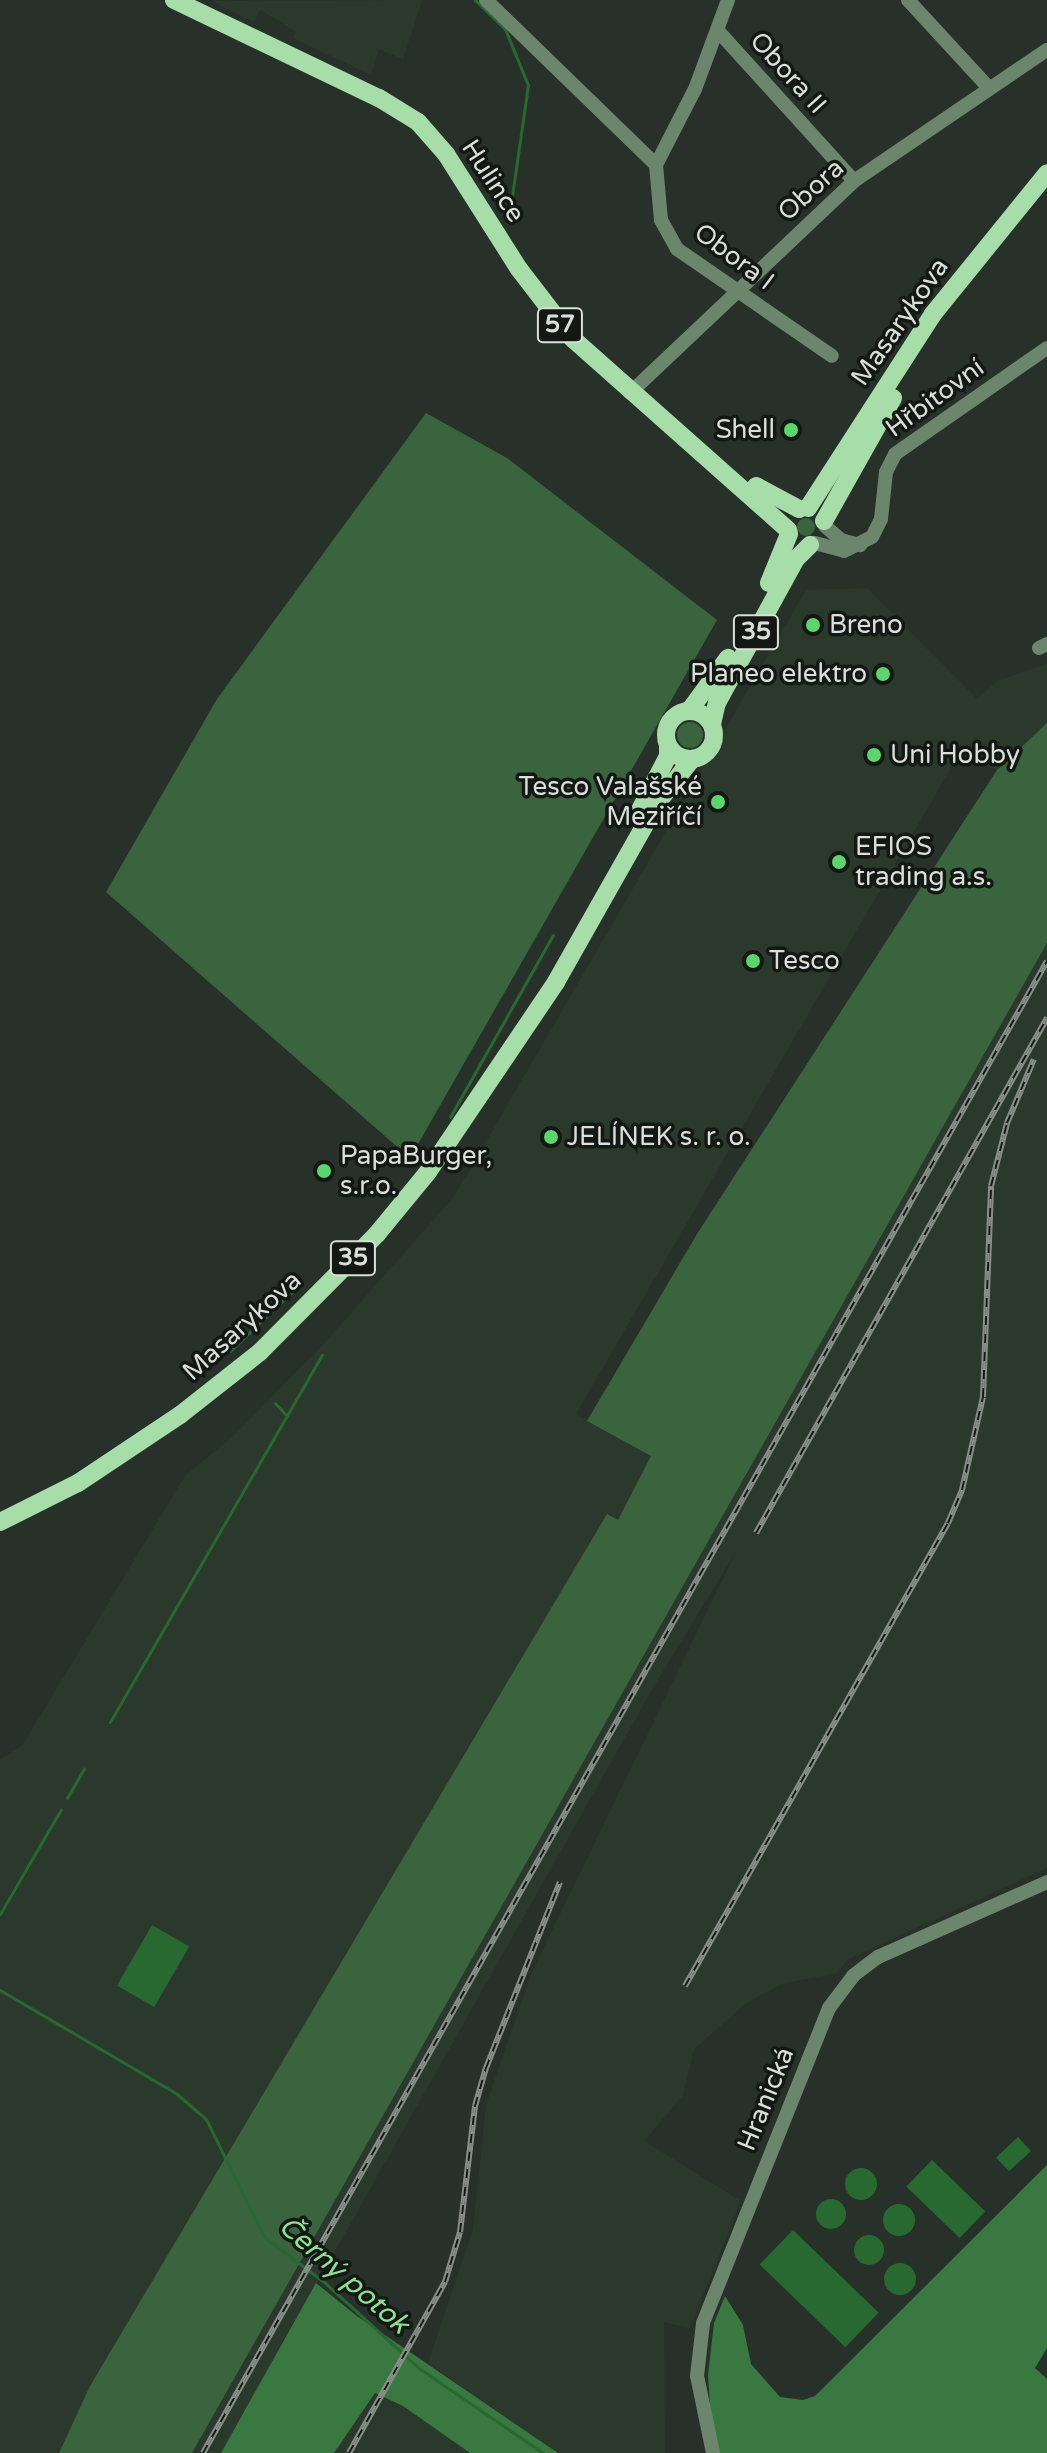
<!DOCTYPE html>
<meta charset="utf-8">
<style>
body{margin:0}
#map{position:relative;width:1047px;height:2453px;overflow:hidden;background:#283129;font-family:"Varela Round",sans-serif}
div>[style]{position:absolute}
.built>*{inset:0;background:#2b392c}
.green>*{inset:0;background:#39643d}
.round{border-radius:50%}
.forest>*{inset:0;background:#397840}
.water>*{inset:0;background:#286831;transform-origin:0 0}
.stream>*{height:3px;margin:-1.5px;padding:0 1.5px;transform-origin:1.5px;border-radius:1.5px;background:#286831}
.minor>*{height:14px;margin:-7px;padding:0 7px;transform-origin:7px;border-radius:7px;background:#6b866c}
.major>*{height:18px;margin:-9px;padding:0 9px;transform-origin:9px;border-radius:9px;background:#a6dda9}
.major>.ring{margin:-9px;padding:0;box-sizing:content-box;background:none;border:18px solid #a6dda9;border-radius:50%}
.rail>*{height:6px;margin-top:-3px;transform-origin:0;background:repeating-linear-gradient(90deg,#141814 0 9px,#888f88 0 18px);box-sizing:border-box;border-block:2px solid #888f88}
.dots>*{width:22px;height:22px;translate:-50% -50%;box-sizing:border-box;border:4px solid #141814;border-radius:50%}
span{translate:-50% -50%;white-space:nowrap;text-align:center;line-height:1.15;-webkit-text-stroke:7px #141814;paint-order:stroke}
.shield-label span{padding:2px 6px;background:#141814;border:2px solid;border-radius:6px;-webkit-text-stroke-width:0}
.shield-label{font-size:24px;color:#d9dfd9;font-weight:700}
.street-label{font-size:26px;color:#d9dfd9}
.poi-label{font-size:26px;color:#d9dfd9}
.right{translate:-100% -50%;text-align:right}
.left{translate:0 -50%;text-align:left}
.water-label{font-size:28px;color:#8ce293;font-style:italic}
</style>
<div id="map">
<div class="built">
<i style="clip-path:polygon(422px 0,403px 59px,379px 49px,371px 75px,293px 38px,296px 31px,260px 10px,254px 22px,212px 1px)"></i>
<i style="clip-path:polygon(867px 588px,977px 699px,999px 680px,1047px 664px,1047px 723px,997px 770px,959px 754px,576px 1414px,651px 1456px,618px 1521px,607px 1515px,90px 2386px,59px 2453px,0 2453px,0 1759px,22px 1746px,185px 1476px,230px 1439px,320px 1348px,454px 1197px,806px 590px)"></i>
<i style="clip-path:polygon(1047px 943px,1047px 1868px,849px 1959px,836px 1973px,781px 1984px,745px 2004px,694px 2049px,683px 2095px,644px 2141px,741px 2201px,690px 2328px,664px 2322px,665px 2453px,558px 2453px,428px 2363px,473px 2230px,486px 2105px,532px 1972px,737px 1550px,654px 1686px,221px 2453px,192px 2453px)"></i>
<i style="clip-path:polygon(375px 2393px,403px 2406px,470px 2453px,334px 2453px)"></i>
</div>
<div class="green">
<i style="clip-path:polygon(426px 413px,507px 458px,717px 620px,410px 1158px,106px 892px,217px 699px)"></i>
<i class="round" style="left:797px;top:518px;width:18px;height:18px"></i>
<i class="round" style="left:677px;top:722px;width:26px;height:26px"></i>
<i style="clip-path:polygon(1047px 723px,1047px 943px,192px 2453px,59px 2453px,90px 2386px,607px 1514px,618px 1520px,651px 1456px,587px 1421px,697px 1234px,997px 770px)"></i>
</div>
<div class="forest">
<i style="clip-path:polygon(1047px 2165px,1047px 2348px,1035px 2368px,1047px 2379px,1047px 2453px,713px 2453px,708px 2375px,714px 2323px,725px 2296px,743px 2325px,751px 2364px,780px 2397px,803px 2400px,815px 2396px)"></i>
<i style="clip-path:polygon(316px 2283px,357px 2316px,558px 2453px,470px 2453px,403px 2406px,375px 2393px,334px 2453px,221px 2453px)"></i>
</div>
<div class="water">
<i style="left:152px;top:1925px;width:43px;height:70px;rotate:30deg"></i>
<i style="left:1018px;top:2137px;width:19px;height:30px;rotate:47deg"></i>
<i style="left:932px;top:2160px;width:74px;height:37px;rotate:44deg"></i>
<i class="round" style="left:845px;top:2168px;width:32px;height:32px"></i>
<i class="round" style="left:816px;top:2199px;width:30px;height:30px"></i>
<i class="round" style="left:883px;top:2204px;width:32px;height:32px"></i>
<i style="left:793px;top:2230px;width:119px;height:48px;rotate:44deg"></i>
<i class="round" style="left:854px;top:2235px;width:30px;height:30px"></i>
<i class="round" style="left:884px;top:2263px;width:32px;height:32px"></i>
</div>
<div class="stream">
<i style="left:475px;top:0;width:42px;rotate:44deg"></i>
<i style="left:505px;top:29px;width:61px;rotate:67.7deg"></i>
<i style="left:528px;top:85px;width:139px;rotate:98.2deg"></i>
<i style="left:450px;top:1117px;width:209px;rotate:-60.5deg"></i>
<i style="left:230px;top:1351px;width:94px;rotate:-43.7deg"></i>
<i style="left:275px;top:1403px;width:16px;rotate:47deg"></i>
<i style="left:110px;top:1722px;width:424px;rotate:-60deg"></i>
<i style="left:67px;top:1798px;width:34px;rotate:-60deg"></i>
<i style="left:0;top:1914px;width:121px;rotate:-59.8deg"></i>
<i style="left:0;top:1990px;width:205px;rotate:30.4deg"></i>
<i style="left:177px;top:2094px;width:38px;rotate:41deg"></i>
<i style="left:206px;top:2119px;width:131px;rotate:63.8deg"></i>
<i style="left:264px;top:2237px;width:75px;rotate:36.9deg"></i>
<i style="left:324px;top:2282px;width:130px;rotate:42.2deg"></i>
<i style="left:420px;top:2369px;width:149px;rotate:34.3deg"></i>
</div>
<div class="minor">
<i style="left:486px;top:0;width:237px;rotate:44.1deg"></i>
<i style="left:728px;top:0;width:95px;rotate:110.3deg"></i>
<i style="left:695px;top:89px;width:85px;rotate:117.2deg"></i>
<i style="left:656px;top:165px;width:55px;rotate:84.8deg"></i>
<i style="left:661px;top:220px;width:33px;rotate:61deg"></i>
<i style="left:677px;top:249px;width:188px;rotate:34.6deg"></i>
<i style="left:908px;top:0;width:120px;rotate:47.4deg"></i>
<i style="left:719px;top:32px;width:201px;rotate:47.8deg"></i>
<i style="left:630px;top:393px;width:308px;rotate:-43.4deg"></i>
<i style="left:854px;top:181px;width:233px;rotate:-34.2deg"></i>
<i style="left:825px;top:526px;width:21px;rotate:41deg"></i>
<i style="left:841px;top:540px;width:20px;rotate:15deg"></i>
<i style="left:815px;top:543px;width:30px;rotate:15deg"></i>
<i style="left:844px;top:551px;width:31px;rotate:-27deg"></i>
<i style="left:872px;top:537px;width:20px;rotate:-63deg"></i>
<i style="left:881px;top:519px;width:47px;rotate:-83.9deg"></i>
<i style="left:886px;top:472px;width:20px;rotate:-63deg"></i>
<i style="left:895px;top:454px;width:185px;rotate:-34.9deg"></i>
<i style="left:1039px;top:648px;width:9px;rotate:-27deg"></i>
<i style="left:713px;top:2453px;width:79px;rotate:-101.7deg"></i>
<i style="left:697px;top:2376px;width:53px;rotate:-83.5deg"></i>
<i style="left:703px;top:2323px;width:339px;rotate:-68.2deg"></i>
<i style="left:829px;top:2008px;width:41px;rotate:-52.9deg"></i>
<i style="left:854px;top:1975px;width:30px;rotate:-37deg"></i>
<i style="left:878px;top:1957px;width:185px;rotate:-23.9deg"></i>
</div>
<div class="major">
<i style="left:174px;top:0;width:227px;rotate:25.6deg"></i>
<i style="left:379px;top:98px;width:46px;rotate:31.6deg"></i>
<i style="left:418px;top:122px;width:43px;rotate:48.8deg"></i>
<i style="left:446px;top:154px;width:136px;rotate:57.6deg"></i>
<i style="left:519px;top:269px;width:88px;rotate:52.4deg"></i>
<i style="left:573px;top:339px;width:288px;rotate:41.6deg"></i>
<i style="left:756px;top:486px;width:49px;rotate:28.1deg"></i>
<i style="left:808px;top:508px;width:231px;rotate:-57.2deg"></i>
<i style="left:933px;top:314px;width:181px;rotate:-51deg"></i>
<i style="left:824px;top:521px;width:141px;rotate:-60.7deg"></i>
<i style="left:769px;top:583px;width:53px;rotate:-67.8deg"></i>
<i class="ring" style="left:666px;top:711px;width:30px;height:30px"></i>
<i style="left:689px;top:711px;width:66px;rotate:-53.7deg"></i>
<i style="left:712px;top:724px;width:22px;rotate:-77deg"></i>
<i style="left:717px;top:703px;width:164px;rotate:-61.3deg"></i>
<i style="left:796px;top:559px;width:20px;rotate:-45deg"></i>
<i style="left:640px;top:810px;width:61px;rotate:-62.6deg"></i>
<i style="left:668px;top:756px;width:11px;rotate:-90deg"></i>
<i style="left:0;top:1522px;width:87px;rotate:-26.6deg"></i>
<i style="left:78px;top:1483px;width:123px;rotate:-33.7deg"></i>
<i style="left:180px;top:1415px;width:102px;rotate:-38.2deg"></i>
<i style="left:260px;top:1352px;width:166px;rotate:-45.2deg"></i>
<i style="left:377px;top:1234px;width:80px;rotate:-50.6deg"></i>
<i style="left:428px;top:1172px;width:229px;rotate:-56deg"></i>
<i style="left:556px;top:982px;width:207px;rotate:-60.5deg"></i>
<i style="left:658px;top:802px;width:55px;rotate:-51.7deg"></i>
</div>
<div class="rail">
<i style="left:756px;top:1533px;width:592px;rotate:-60.53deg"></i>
<i style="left:685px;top:1986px;width:532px;rotate:-60.4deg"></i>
<i style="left:948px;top:1523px;width:36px;rotate:-67deg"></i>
<i style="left:962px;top:1490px;width:95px;rotate:-77.3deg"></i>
<i style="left:983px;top:1397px;width:211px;rotate:-87.8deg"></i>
<i style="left:991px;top:1186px;width:65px;rotate:-75.7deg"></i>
<i style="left:1007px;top:1123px;width:69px;rotate:-67.1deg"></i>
<i style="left:203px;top:2453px;width:1714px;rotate:-60.5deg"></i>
<i style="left:349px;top:2453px;width:196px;rotate:-60.7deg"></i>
<i style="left:445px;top:2282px;width:52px;rotate:-73.3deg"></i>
<i style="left:460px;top:2232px;width:127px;rotate:-83.2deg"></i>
<i style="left:475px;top:2106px;width:40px;rotate:-74deg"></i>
<i style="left:486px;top:2068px;width:200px;rotate:-68.3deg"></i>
</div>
<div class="dots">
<i style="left:791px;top:430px;background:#5dd56d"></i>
<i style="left:813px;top:625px;background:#5dd56d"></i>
<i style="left:883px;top:674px;background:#5dd56d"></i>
<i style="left:874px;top:755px;background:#5dd56d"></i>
<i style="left:718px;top:802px;background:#5dd56d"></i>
<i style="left:839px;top:862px;background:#5dd56d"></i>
<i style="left:753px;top:961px;background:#5dd56d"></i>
<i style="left:551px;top:1137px;background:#5dd56d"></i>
<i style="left:324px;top:1171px;background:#5dd56d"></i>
</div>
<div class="shield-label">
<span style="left:560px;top:325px">57</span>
<span style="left:756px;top:632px">35</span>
<span style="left:353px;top:1258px">35</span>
</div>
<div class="street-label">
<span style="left:788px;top:73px;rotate:48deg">Obora II</span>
<span style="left:493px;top:181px;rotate:57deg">Hulince</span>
<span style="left:811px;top:190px;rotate:-42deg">Obora</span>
<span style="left:734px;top:257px;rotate:37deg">Obora I</span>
<span style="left:900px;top:322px;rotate:-55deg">Masarykova</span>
<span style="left:935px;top:398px;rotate:-36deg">Hřbitovní</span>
<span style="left:242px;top:1326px;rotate:-42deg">Masarykova</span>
<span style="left:766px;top:2099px;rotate:-68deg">Hranická</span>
</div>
<div class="poi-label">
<span class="right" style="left:775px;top:430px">Shell</span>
<span class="left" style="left:829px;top:625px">Breno</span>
<span class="right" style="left:867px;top:674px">Planeo elektro</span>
<span class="left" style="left:890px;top:755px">Uni Hobby</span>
<span class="right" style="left:702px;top:802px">Tesco Valašské<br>Meziříčí</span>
<span class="left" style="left:855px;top:862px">EFIOS<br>trading a.s.</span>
<span class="left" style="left:769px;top:961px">Tesco</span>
<span class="left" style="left:567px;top:1137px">JELÍNEK s. r. o.</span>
<span class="left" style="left:340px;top:1171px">PapaBurger,<br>s.r.o.</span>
</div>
<div class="water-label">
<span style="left:344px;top:2275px;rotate:41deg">Černý potok</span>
</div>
</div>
